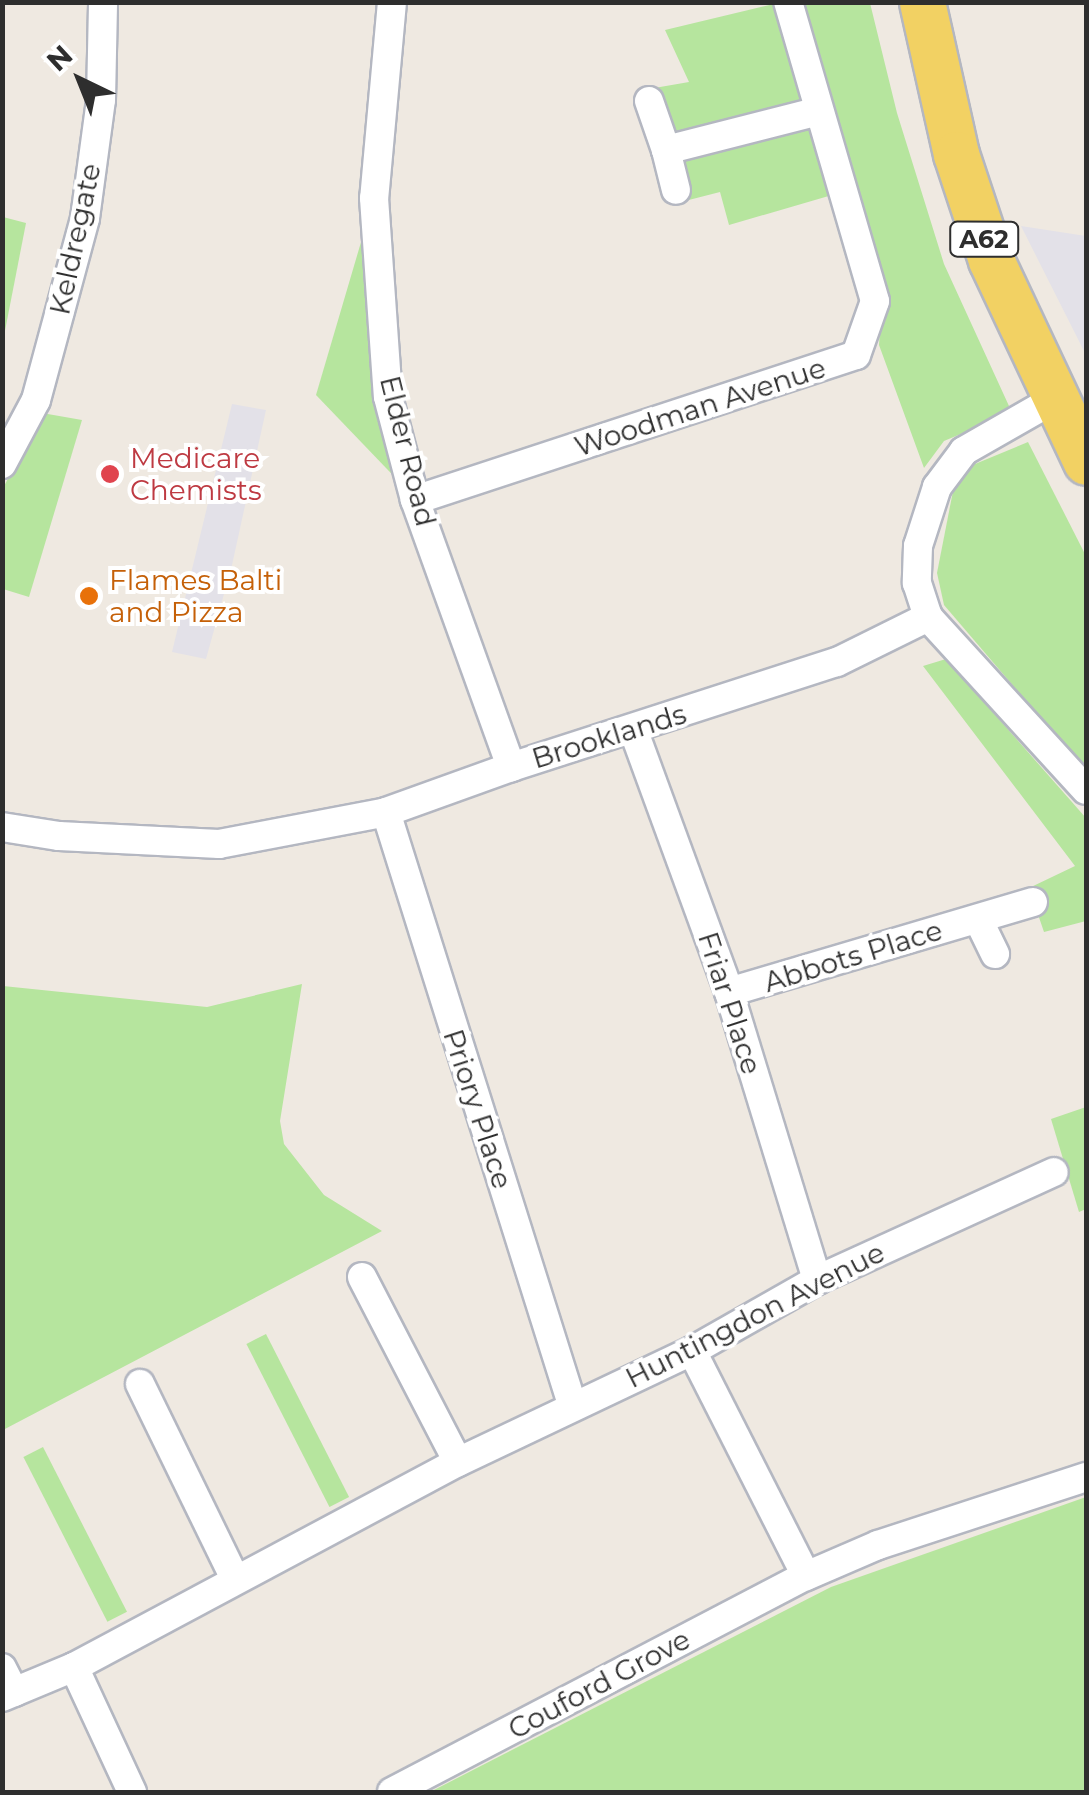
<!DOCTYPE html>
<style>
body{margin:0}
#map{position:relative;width:1089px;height:1795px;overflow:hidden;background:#efe9e1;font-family:Montserrat,sans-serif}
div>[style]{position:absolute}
.industrial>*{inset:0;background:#e3e1e8}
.green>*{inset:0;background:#b6e59e;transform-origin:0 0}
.roads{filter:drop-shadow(2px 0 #b4b7c1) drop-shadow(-2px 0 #b4b7c1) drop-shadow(0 2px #b4b7c1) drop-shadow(0 -2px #b4b7c1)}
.minor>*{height:28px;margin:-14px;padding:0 14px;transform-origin:14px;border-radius:14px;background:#fff}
.primary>*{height:45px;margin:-22.5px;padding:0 22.5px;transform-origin:22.5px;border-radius:22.5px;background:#f2d163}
.dots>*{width:28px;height:28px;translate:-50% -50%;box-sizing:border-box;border:5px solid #fff;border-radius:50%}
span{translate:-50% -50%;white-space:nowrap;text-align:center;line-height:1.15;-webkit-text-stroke:8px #fff;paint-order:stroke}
.shield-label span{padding:2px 8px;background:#fff;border:2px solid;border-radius:8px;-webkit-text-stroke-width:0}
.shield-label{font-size:25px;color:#2e2e2e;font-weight:700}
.street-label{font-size:28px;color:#2e2e2e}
.health-label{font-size:28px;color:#be3a42}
.left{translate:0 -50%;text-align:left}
.food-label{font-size:28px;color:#c56008}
.frame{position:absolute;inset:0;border:5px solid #2e2e2e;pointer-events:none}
.north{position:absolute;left:30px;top:30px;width:100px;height:100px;-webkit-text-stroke:8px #fff;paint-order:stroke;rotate:317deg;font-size:28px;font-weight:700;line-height:40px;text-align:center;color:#2e2e2e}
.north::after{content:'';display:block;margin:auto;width:35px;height:45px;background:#2e2e2e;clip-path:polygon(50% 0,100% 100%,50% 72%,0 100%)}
</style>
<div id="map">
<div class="industrial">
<i style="clip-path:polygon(1021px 226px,1086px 236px,1086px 355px)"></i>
<i style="clip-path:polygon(232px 404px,266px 410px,232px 565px,206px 659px,172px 652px)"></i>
</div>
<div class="green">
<i style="clip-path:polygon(778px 3px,870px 3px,897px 113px,944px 264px,1009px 406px,999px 418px,944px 441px,924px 468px,879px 345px,883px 284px,856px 188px,729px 225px,720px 192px,677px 203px,637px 91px,689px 82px,665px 30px)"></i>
<i style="clip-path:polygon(374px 198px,410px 493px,316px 395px)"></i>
<i style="clip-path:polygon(3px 217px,26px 223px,3px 341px,2px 217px)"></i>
<i style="clip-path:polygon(42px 413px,82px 420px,29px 597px,3px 589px,2px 490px)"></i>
<i style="clip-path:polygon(1028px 442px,1086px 556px,1086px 771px,944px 605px,937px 573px,954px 486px,975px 464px)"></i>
<i style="clip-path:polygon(946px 659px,1086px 818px,1086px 921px,1044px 932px,1029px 888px,1075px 866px,923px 666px)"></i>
<i style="clip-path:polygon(302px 984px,280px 1121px,284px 1144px,324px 1195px,382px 1231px,3px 1430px,3px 986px,207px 1007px)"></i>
<i style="clip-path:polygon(1086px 1107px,1086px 1209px,1079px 1212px,1051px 1119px)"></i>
<i style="left:266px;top:1334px;width:183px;height:22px;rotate:63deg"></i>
<i style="left:43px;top:1447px;width:185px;height:22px;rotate:63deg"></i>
<i style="clip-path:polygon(1086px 1497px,1086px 1792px,430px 1792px,831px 1587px)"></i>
</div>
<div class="roads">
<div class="minor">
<i style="left:392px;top:2px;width:197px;rotate:95.2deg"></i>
<i style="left:374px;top:198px;width:199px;rotate:86deg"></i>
<i style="left:388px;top:397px;width:106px;rotate:75.3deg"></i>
<i style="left:415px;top:500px;width:284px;rotate:70.2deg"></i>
<i style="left:649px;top:101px;width:52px;rotate:70.9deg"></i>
<i style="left:666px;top:150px;width:158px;rotate:-14.3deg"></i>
<i style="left:666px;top:150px;width:41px;rotate:76deg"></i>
<i style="left:1053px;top:400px;width:103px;rotate:150.2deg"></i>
<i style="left:964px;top:451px;width:45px;rotate:126.9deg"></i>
<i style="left:937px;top:487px;width:62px;rotate:107.9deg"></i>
<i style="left:918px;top:546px;width:37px;rotate:92deg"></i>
<i style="left:917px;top:583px;width:36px;rotate:72deg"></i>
<i style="left:928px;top:617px;width:234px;rotate:47.6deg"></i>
<i style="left:2px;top:464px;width:72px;rotate:-62deg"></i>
<i style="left:36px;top:400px;width:188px;rotate:-74.9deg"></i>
<i style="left:85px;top:218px;width:119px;rotate:-82.3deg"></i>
<i style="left:101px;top:100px;width:98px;rotate:-88.8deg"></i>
<i style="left:415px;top:500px;width:464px;rotate:-18.2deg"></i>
<i style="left:856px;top:355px;width:57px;rotate:-70.6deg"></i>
<i style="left:875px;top:301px;width:311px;rotate:-106.2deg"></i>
<i style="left:633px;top:729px;width:280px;rotate:69.9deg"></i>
<i style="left:729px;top:992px;width:301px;rotate:73deg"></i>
<i style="left:386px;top:812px;width:621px;rotate:72.56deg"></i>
<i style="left:2px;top:827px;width:58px;rotate:9deg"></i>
<i style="left:59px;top:836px;width:160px;rotate:2.9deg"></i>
<i style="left:219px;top:844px;width:170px;rotate:-10.8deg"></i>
<i style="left:386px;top:812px;width:133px;rotate:-19.8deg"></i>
<i style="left:511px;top:767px;width:342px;rotate:-17.9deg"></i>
<i style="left:837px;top:662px;width:102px;rotate:-26.3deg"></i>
<i style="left:978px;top:919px;width:39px;rotate:64deg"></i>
<i style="left:729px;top:992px;width:317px;rotate:-16.5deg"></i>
<i style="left:362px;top:1277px;width:208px;rotate:62.6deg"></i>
<i style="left:692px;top:1351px;width:252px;rotate:63.1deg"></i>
<i style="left:140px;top:1384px;width:217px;rotate:64deg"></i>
<i style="left:74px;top:1667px;width:138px;rotate:65.1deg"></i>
<i style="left:2px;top:1668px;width:27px;rotate:63deg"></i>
<i style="left:2px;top:1697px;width:78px;rotate:-22.6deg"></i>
<i style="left:74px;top:1667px;width:435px;rotate:-28.1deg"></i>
<i style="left:458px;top:1462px;width:259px;rotate:-25.4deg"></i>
<i style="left:692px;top:1351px;width:144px;rotate:-29.6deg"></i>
<i style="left:817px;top:1280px;width:260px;rotate:-24.5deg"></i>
<i style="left:392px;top:1792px;width:467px;rotate:-27.6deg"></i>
<i style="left:806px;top:1576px;width:78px;rotate:-23.3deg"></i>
<i style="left:878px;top:1545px;width:219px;rotate:-18.1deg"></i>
</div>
<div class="primary">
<i style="left:922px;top:2px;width:156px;rotate:77.4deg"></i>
<i style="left:956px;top:154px;width:112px;rotate:71.7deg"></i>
<i style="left:991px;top:260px;width:223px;rotate:64.8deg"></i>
</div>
</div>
<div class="dots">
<i style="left:110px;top:474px;background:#e0444e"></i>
<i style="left:89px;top:596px;background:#e8710a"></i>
</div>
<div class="shield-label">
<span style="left:984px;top:239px">A62</span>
</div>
<div class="street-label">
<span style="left:75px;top:239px;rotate:-78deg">Keldregate</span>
<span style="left:700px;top:407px;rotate:-18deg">Woodman Avenue</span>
<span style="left:408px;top:451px;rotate:76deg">Elder Road</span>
<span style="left:609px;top:736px;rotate:-17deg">Brooklands</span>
<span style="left:853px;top:956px;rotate:-17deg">Abbots Place</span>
<span style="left:730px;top:1003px;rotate:72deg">Friar Place</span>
<span style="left:478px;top:1109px;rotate:72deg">Priory Place</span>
<span style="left:755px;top:1315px;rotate:-27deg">Huntingdon Avenue</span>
<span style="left:599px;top:1684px;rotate:-28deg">Couford Grove</span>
</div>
<div class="health-label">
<span class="left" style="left:130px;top:474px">Medicare<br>Chemists</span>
</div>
<div class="food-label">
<span class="left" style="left:109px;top:596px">Flames Balti<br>and Pizza</span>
</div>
<div class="frame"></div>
<div class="north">N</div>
</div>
